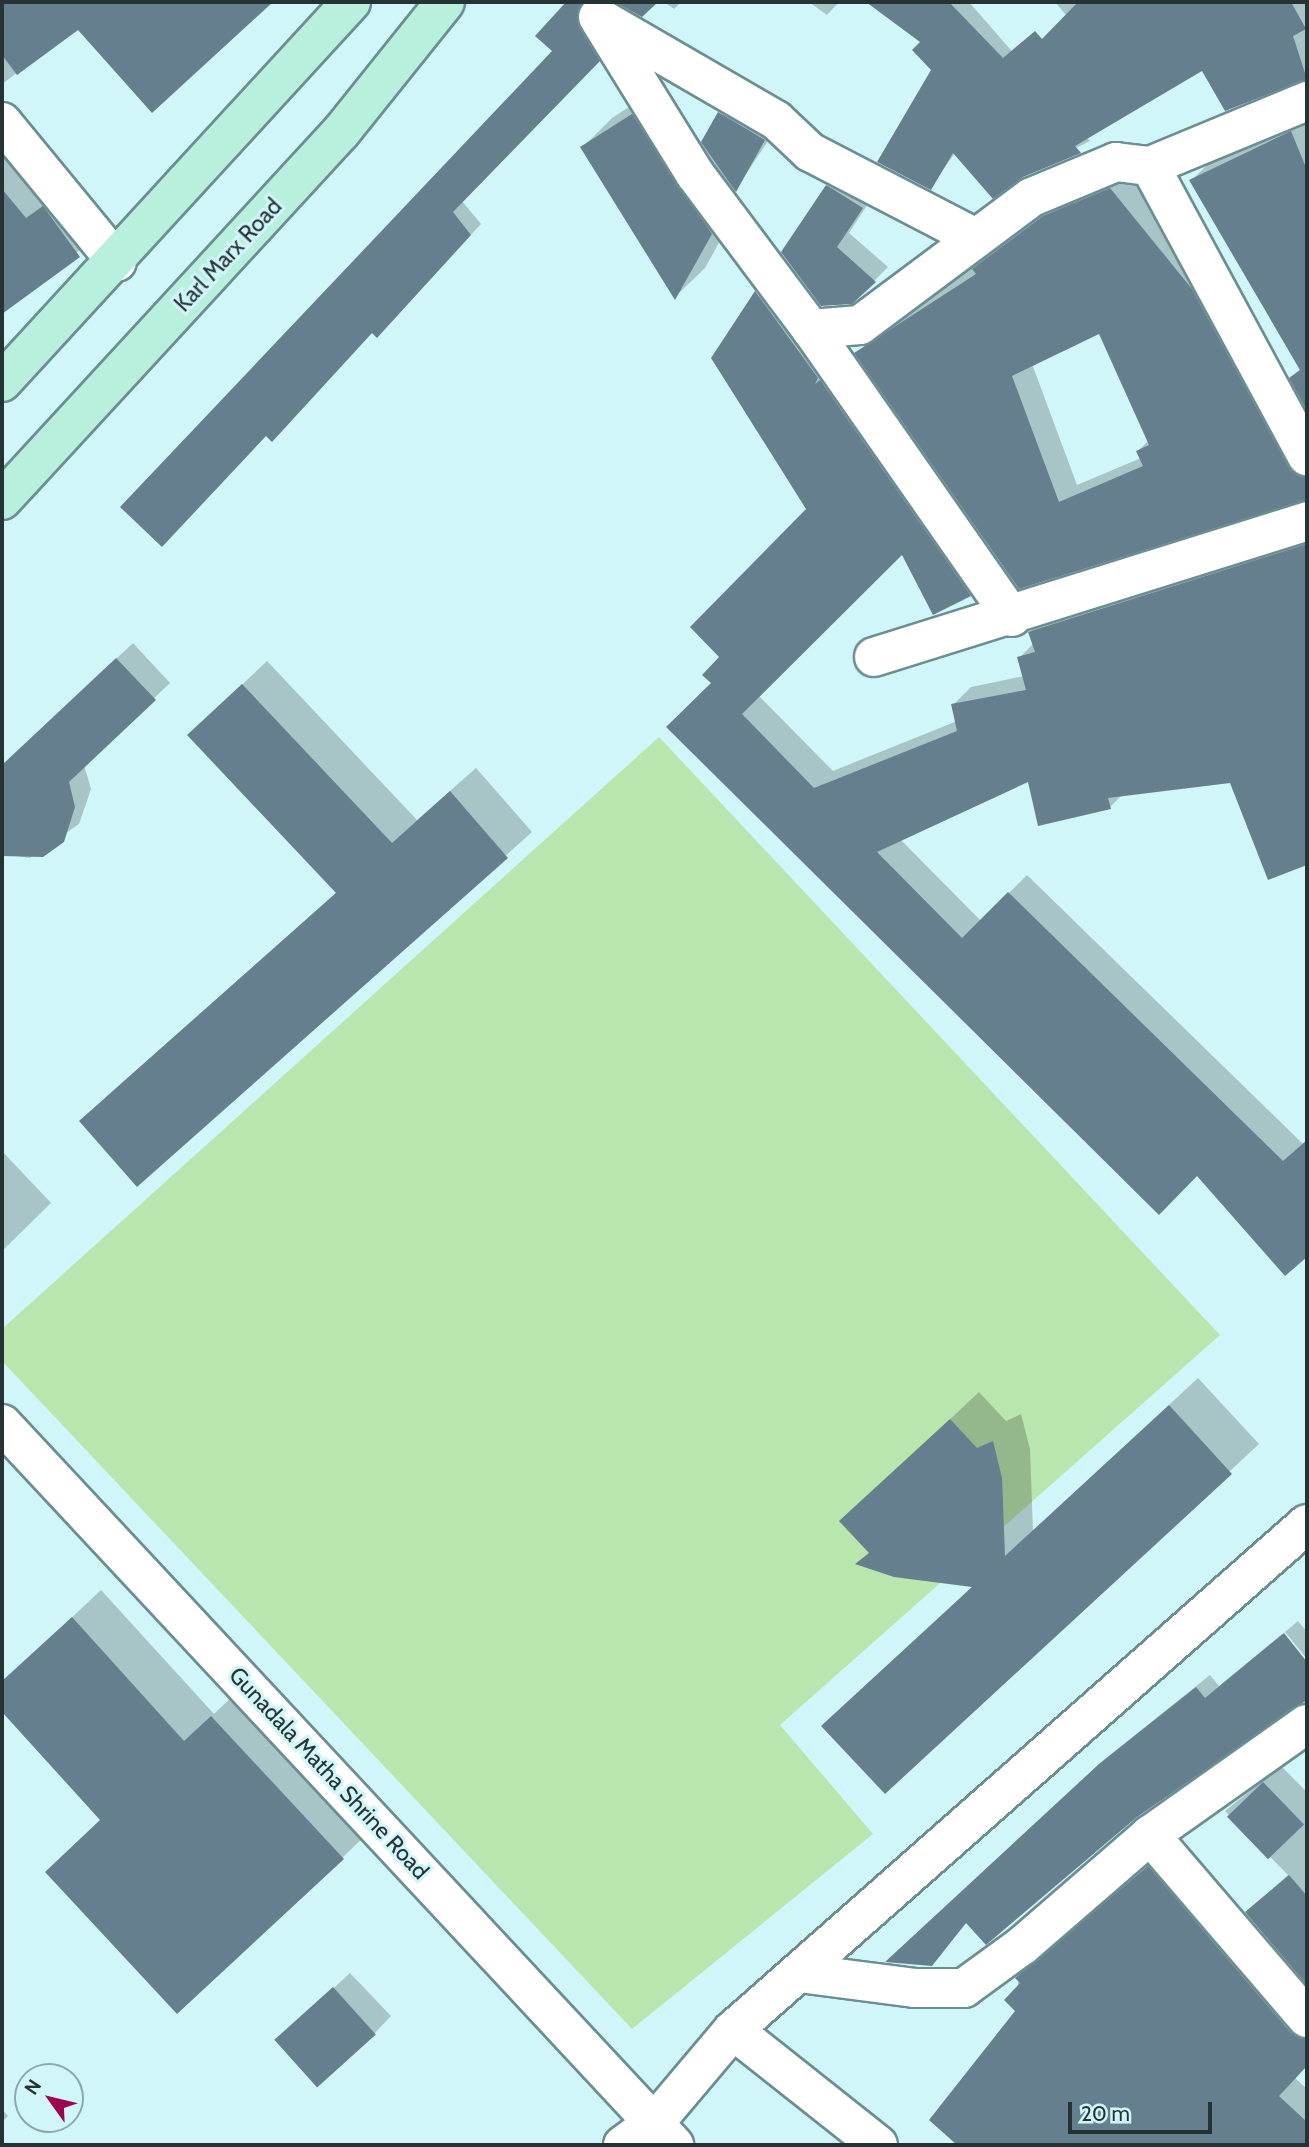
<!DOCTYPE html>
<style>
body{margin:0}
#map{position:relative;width:1309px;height:2147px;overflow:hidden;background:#d1f6f9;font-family:Cabin,sans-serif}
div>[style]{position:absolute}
.green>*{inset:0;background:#b9e5ae}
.shadow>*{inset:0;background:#0003}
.building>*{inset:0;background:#657f8e;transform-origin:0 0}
.roads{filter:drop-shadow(2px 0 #6d8e91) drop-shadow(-2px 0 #6d8e91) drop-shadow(0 2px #6d8e91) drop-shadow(0 -2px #6d8e91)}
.minor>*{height:38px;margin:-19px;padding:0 19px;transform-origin:19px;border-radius:19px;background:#fff}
.major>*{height:38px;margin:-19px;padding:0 19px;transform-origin:19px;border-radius:19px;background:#b9efdd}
span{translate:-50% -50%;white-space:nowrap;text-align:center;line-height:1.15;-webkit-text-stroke:6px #d1f6f9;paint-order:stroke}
.street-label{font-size:23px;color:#253334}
.frame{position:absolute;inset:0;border:4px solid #253334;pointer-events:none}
.north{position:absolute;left:14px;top:2063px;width:70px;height:70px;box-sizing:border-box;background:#d1f6f9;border:2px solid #8ca8aa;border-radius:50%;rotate:304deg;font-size:19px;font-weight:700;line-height:28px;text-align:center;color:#253334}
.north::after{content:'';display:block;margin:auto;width:24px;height:32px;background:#9d0550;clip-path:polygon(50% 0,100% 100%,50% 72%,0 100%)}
.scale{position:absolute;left:1068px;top:2102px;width:144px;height:32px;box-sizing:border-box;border:4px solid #253334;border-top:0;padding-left:9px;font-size:21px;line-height:24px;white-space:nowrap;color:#253334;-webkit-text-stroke:5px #d1f6f9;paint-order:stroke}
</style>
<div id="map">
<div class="green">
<i style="clip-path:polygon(659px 737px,1220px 1335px,780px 1725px,873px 1834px,632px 2029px,2px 1361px,2px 1329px)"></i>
</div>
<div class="shadow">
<i style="clip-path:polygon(2px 2px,271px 2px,152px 110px,78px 27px,2px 84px)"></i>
<i style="clip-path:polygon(568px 2px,589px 2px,609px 50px,462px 201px,481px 224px,387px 326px,372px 331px,555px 51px,537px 35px)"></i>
<i style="clip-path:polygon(664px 2px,681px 2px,674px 9px)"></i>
<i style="clip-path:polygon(809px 2px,839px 2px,827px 15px)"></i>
<i style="clip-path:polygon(869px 2px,969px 2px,1090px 141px,1022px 175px,955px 153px,930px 188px,933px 70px,923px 41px)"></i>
<i style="clip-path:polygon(1055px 2px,1307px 2px,1307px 75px,1226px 109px,1203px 69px,1142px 105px)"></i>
<i style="clip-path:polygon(663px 85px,702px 144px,736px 97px,780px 123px,734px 192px,741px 203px,705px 268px,675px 297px,582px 148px,612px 118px)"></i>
<i style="clip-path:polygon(1307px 115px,1307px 409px,1292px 378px,1301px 368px,1192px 180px,1210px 162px)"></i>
<i style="clip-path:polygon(2px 144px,99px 235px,4px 310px,2px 306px)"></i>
<i style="clip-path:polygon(evenodd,1129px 171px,1209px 270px,1307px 450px,1307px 500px,1020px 587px,857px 353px,1063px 198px,1129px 171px,1100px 331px,1149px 440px,1138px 451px,1141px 458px,1077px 485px,1032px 364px,1100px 331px)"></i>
<i style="clip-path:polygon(841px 172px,875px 193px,849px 233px,888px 267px,874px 281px,822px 304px,827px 186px)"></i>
<i style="clip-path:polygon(775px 275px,988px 576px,970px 594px,902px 552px,758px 695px,833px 771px,957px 721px,953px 705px,971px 687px,1024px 676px,1019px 658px,1034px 643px,1030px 632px,1048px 614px,1307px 529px,1307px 863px,1269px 878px,1231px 781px,1122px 795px,1110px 807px,1029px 779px,900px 839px,981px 921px,1027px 875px,1303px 1144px,1307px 1140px,1307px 1254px,1285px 1274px,1197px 1174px,1159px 1213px,713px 683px,808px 510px,714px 358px)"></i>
<i style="clip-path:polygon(133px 643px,170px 683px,84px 765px,91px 789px,79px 824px,30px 858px,2px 854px,2px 766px)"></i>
<i style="clip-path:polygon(267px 661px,417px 820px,476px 768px,532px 832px,137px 1185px,106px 1097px,337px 892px,214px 711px)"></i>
<i style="clip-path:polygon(2px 1151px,51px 1203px,2px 1251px)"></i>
<i style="clip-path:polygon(1198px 1378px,1259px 1444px,885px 1792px,824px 1726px,974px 1585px,858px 1564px,870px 1552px,842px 1521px,979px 1392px,1006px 1421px,1021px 1414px,1030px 1449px,1033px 1531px)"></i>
<i style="clip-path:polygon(101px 1590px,214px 1714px,240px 1689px,371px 1830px,342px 1858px,101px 1819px,2px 1709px,2px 1683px)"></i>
<i style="clip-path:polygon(1298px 1621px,1307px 1632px,1307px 1659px,1285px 1632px)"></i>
<i style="clip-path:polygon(1282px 1634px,1307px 1664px,1307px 1696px,1136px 1816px,967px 1922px,931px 1964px,901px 1948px,1105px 1759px,1210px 1675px,1219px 1686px)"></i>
<i style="clip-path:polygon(1281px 1766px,1307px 1792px,1307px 1982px,1247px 1912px,1288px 1875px,1225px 1811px)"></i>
<i style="clip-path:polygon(1166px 1850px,1307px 2015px,1307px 2065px,1295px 2078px,1307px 2089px,1307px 2145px,958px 2145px,932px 2120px,1018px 2010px,1018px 1978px)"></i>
<i style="clip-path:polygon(350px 1973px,391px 2016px,375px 2033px,294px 2025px)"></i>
<i style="clip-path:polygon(2px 2109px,8px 2116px,2px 2122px)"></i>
</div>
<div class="building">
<i style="clip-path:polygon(2px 2px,273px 2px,152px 113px,78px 30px,17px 75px,2px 55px)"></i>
<i style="clip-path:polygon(566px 2px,583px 2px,579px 27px,600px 61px,453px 212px,471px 235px,377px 338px,372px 333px,272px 442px,266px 436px,162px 547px,120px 507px,552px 51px,535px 36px)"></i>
<i style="clip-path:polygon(615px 2px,658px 2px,642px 17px)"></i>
<i style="clip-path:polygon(866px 2px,949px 2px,1003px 58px,1035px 31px,1042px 39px,1078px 2px,1291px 2px,1306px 29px,1293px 36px,1307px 79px,1225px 111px,1202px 71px,1075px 146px,1081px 153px,1023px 177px,993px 199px,953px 153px,931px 190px,877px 162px,931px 70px,912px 50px,920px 42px)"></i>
<i style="clip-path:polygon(718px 112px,765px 140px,736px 192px,701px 142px)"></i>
<i style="clip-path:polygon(632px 114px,712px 234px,675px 300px,580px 147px)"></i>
<i style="clip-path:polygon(1291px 131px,1307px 170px,1307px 411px,1289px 378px,1300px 370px,1189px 180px)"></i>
<i style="clip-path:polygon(826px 185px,863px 208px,837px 247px,876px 282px,852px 304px,821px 306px,781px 252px)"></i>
<i style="clip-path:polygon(evenodd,1110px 188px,1192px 289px,1288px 466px,1307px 478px,1307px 500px,1019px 589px,854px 353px,976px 274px,972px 269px,1043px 216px,1110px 188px,1099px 334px,1149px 445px,1136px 451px,1143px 466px,1059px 502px,1012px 376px,1099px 334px)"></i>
<i style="clip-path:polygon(2px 189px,26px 218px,43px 206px,80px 257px,2px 314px)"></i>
<i style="clip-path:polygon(755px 291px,818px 378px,815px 384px,820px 380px,971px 596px,933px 615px,902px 555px,742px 714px,814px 788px,957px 731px,951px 704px,1026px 690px,1017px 657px,1035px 652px,1028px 632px,1307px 544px,1307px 865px,1268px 880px,1230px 783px,1108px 798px,1111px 809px,1038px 826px,1028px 782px,877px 852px,962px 938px,1008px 892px,1283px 1161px,1307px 1140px,1307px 1257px,1285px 1276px,1197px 1176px,1159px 1215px,666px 727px,711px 683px,702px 675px,719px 657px,690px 627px,806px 509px,711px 358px)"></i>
<i style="clip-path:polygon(116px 658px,156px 700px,69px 782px,75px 807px,64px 842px,43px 857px,2px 856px,2px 765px)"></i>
<i style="clip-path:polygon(242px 684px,392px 843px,450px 791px,508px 858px,137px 1187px,79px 1121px,336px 893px,187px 735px)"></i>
<i style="clip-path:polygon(1169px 1405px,1232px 1474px,885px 1794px,821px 1726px,972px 1587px,894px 1577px,855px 1564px,869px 1553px,839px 1521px,950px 1419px,977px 1448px,993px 1441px,1002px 1478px,1005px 1556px)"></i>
<i style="clip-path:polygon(72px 1617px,184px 1741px,211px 1716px,344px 1859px,177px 2014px,45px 1872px,100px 1820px,2px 1712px,2px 1681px)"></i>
<i style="clip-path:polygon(1284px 1633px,1307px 1662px,1307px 1700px,1137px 1817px,986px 1945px,966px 1923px,932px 1966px,885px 1962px,1099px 1764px,1196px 1687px,1205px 1698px)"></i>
<i style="left:1263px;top:1782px;width:59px;height:50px;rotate:46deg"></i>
<i style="clip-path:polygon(1148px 1866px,1290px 2032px,1307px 2039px,1307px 2066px,1279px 2096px,1307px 2122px,1307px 2145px,957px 2145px,929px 2120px,1015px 2011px,1004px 2000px,1020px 1983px,1015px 1978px)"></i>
<i style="clip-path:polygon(1289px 1875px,1307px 1896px,1307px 1985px,1245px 1912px)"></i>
<i style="left:333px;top:1987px;width:64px;height:79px;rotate:48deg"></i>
</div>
<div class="roads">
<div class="minor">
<i style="left:598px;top:17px;width:206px;rotate:30.1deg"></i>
<i style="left:776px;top:120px;width:47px;rotate:43.3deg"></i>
<i style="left:810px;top:152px;width:187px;rotate:27.4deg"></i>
<i style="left:601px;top:22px;width:179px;rotate:58.3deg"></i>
<i style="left:695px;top:174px;width:194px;rotate:53.2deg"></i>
<i style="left:2px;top:122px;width:181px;rotate:50.6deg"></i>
<i style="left:1150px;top:166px;width:330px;rotate:61.6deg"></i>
<i style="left:1012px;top:617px;width:351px;rotate:-124.9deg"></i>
<i style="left:811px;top:329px;width:49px;rotate:-4.7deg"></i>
<i style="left:860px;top:325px;width:214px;rotate:-36.7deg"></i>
<i style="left:1032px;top:197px;width:91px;rotate:-22.6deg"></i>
<i style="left:1116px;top:162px;width:34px;rotate:7deg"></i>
<i style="left:1150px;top:166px;width:170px;rotate:-22.5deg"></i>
<i style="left:874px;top:657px;width:454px;rotate:-17.4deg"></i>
<i style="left:2px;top:1424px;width:986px;rotate:47.01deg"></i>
<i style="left:1150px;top:1835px;width:241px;rotate:49.4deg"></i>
<i style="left:799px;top:1973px;width:116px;rotate:7.4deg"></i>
<i style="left:914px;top:1988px;width:50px"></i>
<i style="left:964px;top:1988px;width:73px;rotate:-36.1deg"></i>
<i style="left:1023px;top:1945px;width:168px;rotate:-40.9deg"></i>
<i style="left:1150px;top:1835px;width:192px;rotate:-35.3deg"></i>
<i style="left:733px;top:2030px;width:185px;rotate:38.4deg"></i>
<i style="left:623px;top:2145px;width:41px;rotate:-36deg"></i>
<i style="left:656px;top:2121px;width:119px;rotate:-49.8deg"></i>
<i style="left:733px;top:2030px;width:765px;rotate:-41.4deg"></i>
</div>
<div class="major">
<i style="left:2px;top:382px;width:516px;rotate:-47.43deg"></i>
<i style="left:2px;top:500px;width:500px;rotate:-47.35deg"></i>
<i style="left:341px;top:132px;width:166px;rotate:-51.3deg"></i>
</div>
</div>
<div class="street-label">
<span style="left:228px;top:255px;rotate:-47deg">Karl Marx Road</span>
<span style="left:329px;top:1773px;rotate:47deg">Gunadala Matha Shrine Road</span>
</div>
<div class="frame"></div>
<div class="north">N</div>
<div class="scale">20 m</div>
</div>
